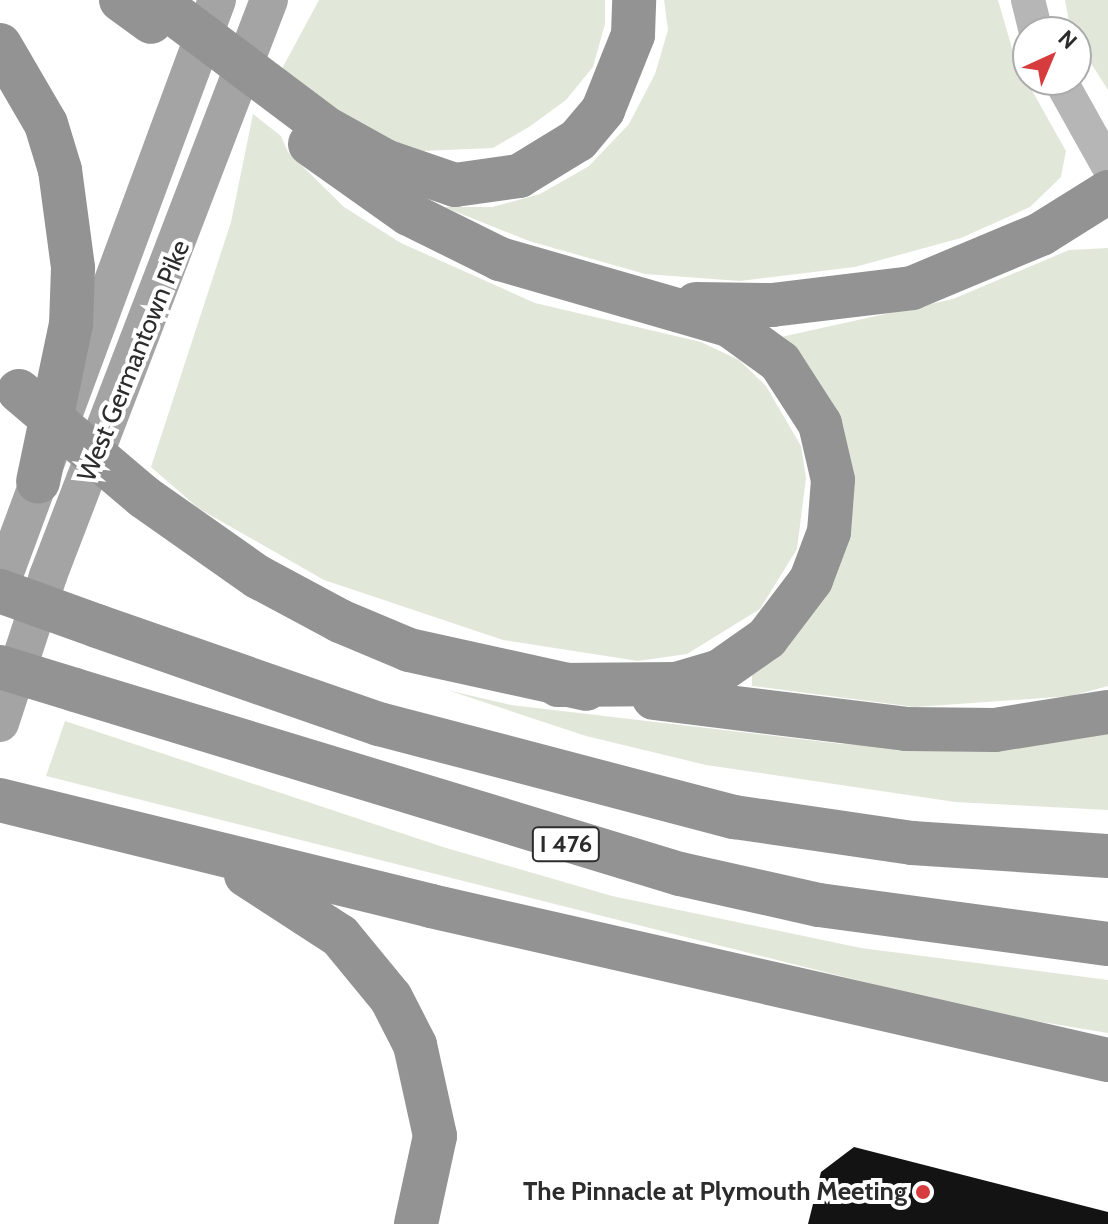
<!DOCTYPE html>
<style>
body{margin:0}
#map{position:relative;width:1108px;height:1224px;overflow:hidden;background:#fff;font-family:Cabin,sans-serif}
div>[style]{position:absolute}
.green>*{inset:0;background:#e1e8da}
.building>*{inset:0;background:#131313}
.secondary>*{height:34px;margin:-17px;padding:0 17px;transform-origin:17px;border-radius:17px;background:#b6b6b6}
.primary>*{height:38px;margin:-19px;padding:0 19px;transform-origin:19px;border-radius:19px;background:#a4a4a4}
.highway>*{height:44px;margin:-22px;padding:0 22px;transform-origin:22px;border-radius:22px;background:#939393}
.highway-bridge>*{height:44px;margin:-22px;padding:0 22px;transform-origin:22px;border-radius:22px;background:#939393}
.dots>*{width:22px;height:22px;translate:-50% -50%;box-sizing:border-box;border:4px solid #fff;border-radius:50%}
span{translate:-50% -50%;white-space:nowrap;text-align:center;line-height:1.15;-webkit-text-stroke:8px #fff;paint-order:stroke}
.shield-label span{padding:2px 6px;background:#fff;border:2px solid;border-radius:6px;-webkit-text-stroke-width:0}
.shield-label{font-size:24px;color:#2c2c2c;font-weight:700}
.street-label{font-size:26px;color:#2c2c2c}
.poi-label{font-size:26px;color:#2c2c2c;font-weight:700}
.right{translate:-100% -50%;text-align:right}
.north{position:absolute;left:1012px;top:16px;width:80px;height:80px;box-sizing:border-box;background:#fff;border:2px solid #ababab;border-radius:50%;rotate:44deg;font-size:22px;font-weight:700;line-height:32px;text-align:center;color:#2c2c2c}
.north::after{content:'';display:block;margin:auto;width:28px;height:36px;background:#d63b3d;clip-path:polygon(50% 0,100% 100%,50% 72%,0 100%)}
</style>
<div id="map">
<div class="green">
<i style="clip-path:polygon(319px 0,605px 0,605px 24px,593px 67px,566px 100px,529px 127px,493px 148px,422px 151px,384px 140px,278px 76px)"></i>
<i style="clip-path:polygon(664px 0,998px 0,1016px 62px,1066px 151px,1061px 177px,1030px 207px,961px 238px,855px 267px,740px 281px,645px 274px,529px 241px,444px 207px,492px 207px,540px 194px,589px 166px,629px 124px,655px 74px,668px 30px)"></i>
<i style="clip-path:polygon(1065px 0,1108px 0,1108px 90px,1071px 32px)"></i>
<i style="clip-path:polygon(253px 114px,281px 136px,288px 152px,344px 207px,401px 243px,535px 303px,701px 342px,739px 360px,766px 386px,801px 446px,806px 478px,797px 549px,760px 609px,687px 654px,638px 661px,503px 640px,324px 580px,198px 508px,151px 467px,231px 222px)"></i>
<i style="clip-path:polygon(1108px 248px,1108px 686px,1071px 696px,915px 707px,752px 686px,752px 671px,832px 577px,781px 337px,953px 299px,1069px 250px)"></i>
<i style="clip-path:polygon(447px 690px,511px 705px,842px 744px,969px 748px,1108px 732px,1108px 810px,955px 802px,706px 765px,586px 736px)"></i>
<i style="clip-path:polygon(65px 721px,443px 847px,612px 896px,861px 948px,1108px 980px,1108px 1033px,988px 1013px,46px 776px)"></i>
</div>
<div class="building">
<i style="clip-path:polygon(854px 1147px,1108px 1212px,1108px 1224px,808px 1224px,821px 1172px)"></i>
</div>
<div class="secondary">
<i style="left:1028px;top:0;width:33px;rotate:76deg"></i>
<i style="left:1060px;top:80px;width:98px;rotate:60.8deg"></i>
</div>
<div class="primary">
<i style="left:0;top:586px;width:625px;rotate:-69.68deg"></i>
<i style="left:0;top:723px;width:155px;rotate:-71.9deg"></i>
<i style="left:48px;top:576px;width:617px;rotate:-69.01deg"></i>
</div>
<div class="highway">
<i style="left:121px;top:0;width:37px;rotate:36deg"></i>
<i style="left:0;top:45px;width:91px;rotate:59.8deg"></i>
<i style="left:46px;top:124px;width:48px;rotate:73.1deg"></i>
<i style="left:60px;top:170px;width:99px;rotate:82.4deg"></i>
<i style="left:73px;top:268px;width:56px;rotate:92deg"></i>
<i style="left:71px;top:324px;width:161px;rotate:101.8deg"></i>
<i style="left:324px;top:127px;width:70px;rotate:29.1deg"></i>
<i style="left:385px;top:161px;width:74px;rotate:18.9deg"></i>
<i style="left:455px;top:185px;width:65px;rotate:-8deg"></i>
<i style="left:519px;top:176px;width:69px;rotate:-31.4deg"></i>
<i style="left:578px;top:140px;width:39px;rotate:-50deg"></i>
<i style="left:603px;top:110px;width:81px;rotate:-68.2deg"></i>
<i style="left:633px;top:35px;width:35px;rotate:-88deg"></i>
<i style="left:310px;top:144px;width:121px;rotate:35.3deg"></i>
<i style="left:409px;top:214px;width:102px;rotate:26.3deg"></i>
<i style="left:500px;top:259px;width:238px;rotate:16.1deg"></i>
<i style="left:729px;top:325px;width:63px;rotate:36deg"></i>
<i style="left:780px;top:362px;width:74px;rotate:57.2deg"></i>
<i style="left:820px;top:424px;width:57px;rotate:76.9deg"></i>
<i style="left:833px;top:480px;width:52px;rotate:94.4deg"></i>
<i style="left:829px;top:532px;width:51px;rotate:110.6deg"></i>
<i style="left:811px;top:580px;width:73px;rotate:127.2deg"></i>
<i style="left:767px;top:638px;width:57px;rotate:144.9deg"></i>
<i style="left:720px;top:671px;width:46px;rotate:163.5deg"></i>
<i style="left:676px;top:684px;width:118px;rotate:179.5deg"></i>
<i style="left:696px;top:304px;width:76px;rotate:0.8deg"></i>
<i style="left:772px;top:305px;width:141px;rotate:-6.9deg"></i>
<i style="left:912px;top:288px;width:140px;rotate:-22.7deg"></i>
<i style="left:1041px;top:234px;width:79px;rotate:-32.1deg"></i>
<i style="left:144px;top:497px;width:139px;rotate:35.1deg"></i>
<i style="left:258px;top:577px;width:93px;rotate:28.2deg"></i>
<i style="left:340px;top:621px;width:75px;rotate:22.8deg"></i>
<i style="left:409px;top:650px;width:181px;rotate:12.4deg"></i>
<i style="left:97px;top:626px;width:299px;rotate:19.2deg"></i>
<i style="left:379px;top:724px;width:367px;rotate:14.7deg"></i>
<i style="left:734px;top:817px;width:180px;rotate:8.3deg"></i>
<i style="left:912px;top:843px;width:196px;rotate:3.8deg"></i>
<i style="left:75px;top:690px;width:632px;rotate:16.92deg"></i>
<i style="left:680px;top:874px;width:142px;rotate:12.6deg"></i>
<i style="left:819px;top:905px;width:292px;rotate:7.7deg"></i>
<i style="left:654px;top:698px;width:254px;rotate:7deg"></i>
<i style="left:906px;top:729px;width:89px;rotate:0.6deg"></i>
<i style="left:995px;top:730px;width:114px;rotate:-9.1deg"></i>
<i style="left:0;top:800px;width:444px;rotate:13.8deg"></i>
<i style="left:431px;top:906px;width:694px;rotate:12.82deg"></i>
<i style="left:246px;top:875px;width:112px;rotate:33deg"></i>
<i style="left:340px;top:936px;width:80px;rotate:50.6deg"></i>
<i style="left:391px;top:998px;width:53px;rotate:62.9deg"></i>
<i style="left:415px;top:1045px;width:93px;rotate:77.6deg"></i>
<i style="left:435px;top:1136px;width:90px;rotate:102.2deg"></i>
</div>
<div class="highway-bridge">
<i style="left:158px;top:2px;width:206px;rotate:36.9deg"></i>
<i style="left:19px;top:391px;width:164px;rotate:40.3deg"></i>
<i style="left:0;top:591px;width:103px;rotate:19.8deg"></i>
<i style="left:0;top:667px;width:78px;rotate:17deg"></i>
</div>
<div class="dots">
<i style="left:923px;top:1192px;background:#d63b3d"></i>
</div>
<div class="shield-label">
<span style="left:566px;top:844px">I 476</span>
</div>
<div class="street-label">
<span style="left:134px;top:361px;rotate:-68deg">West Germantown Pike</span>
</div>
<div class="poi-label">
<span class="right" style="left:907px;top:1192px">The Pinnacle at Plymouth Meeting</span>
</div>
<div class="north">N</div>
</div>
